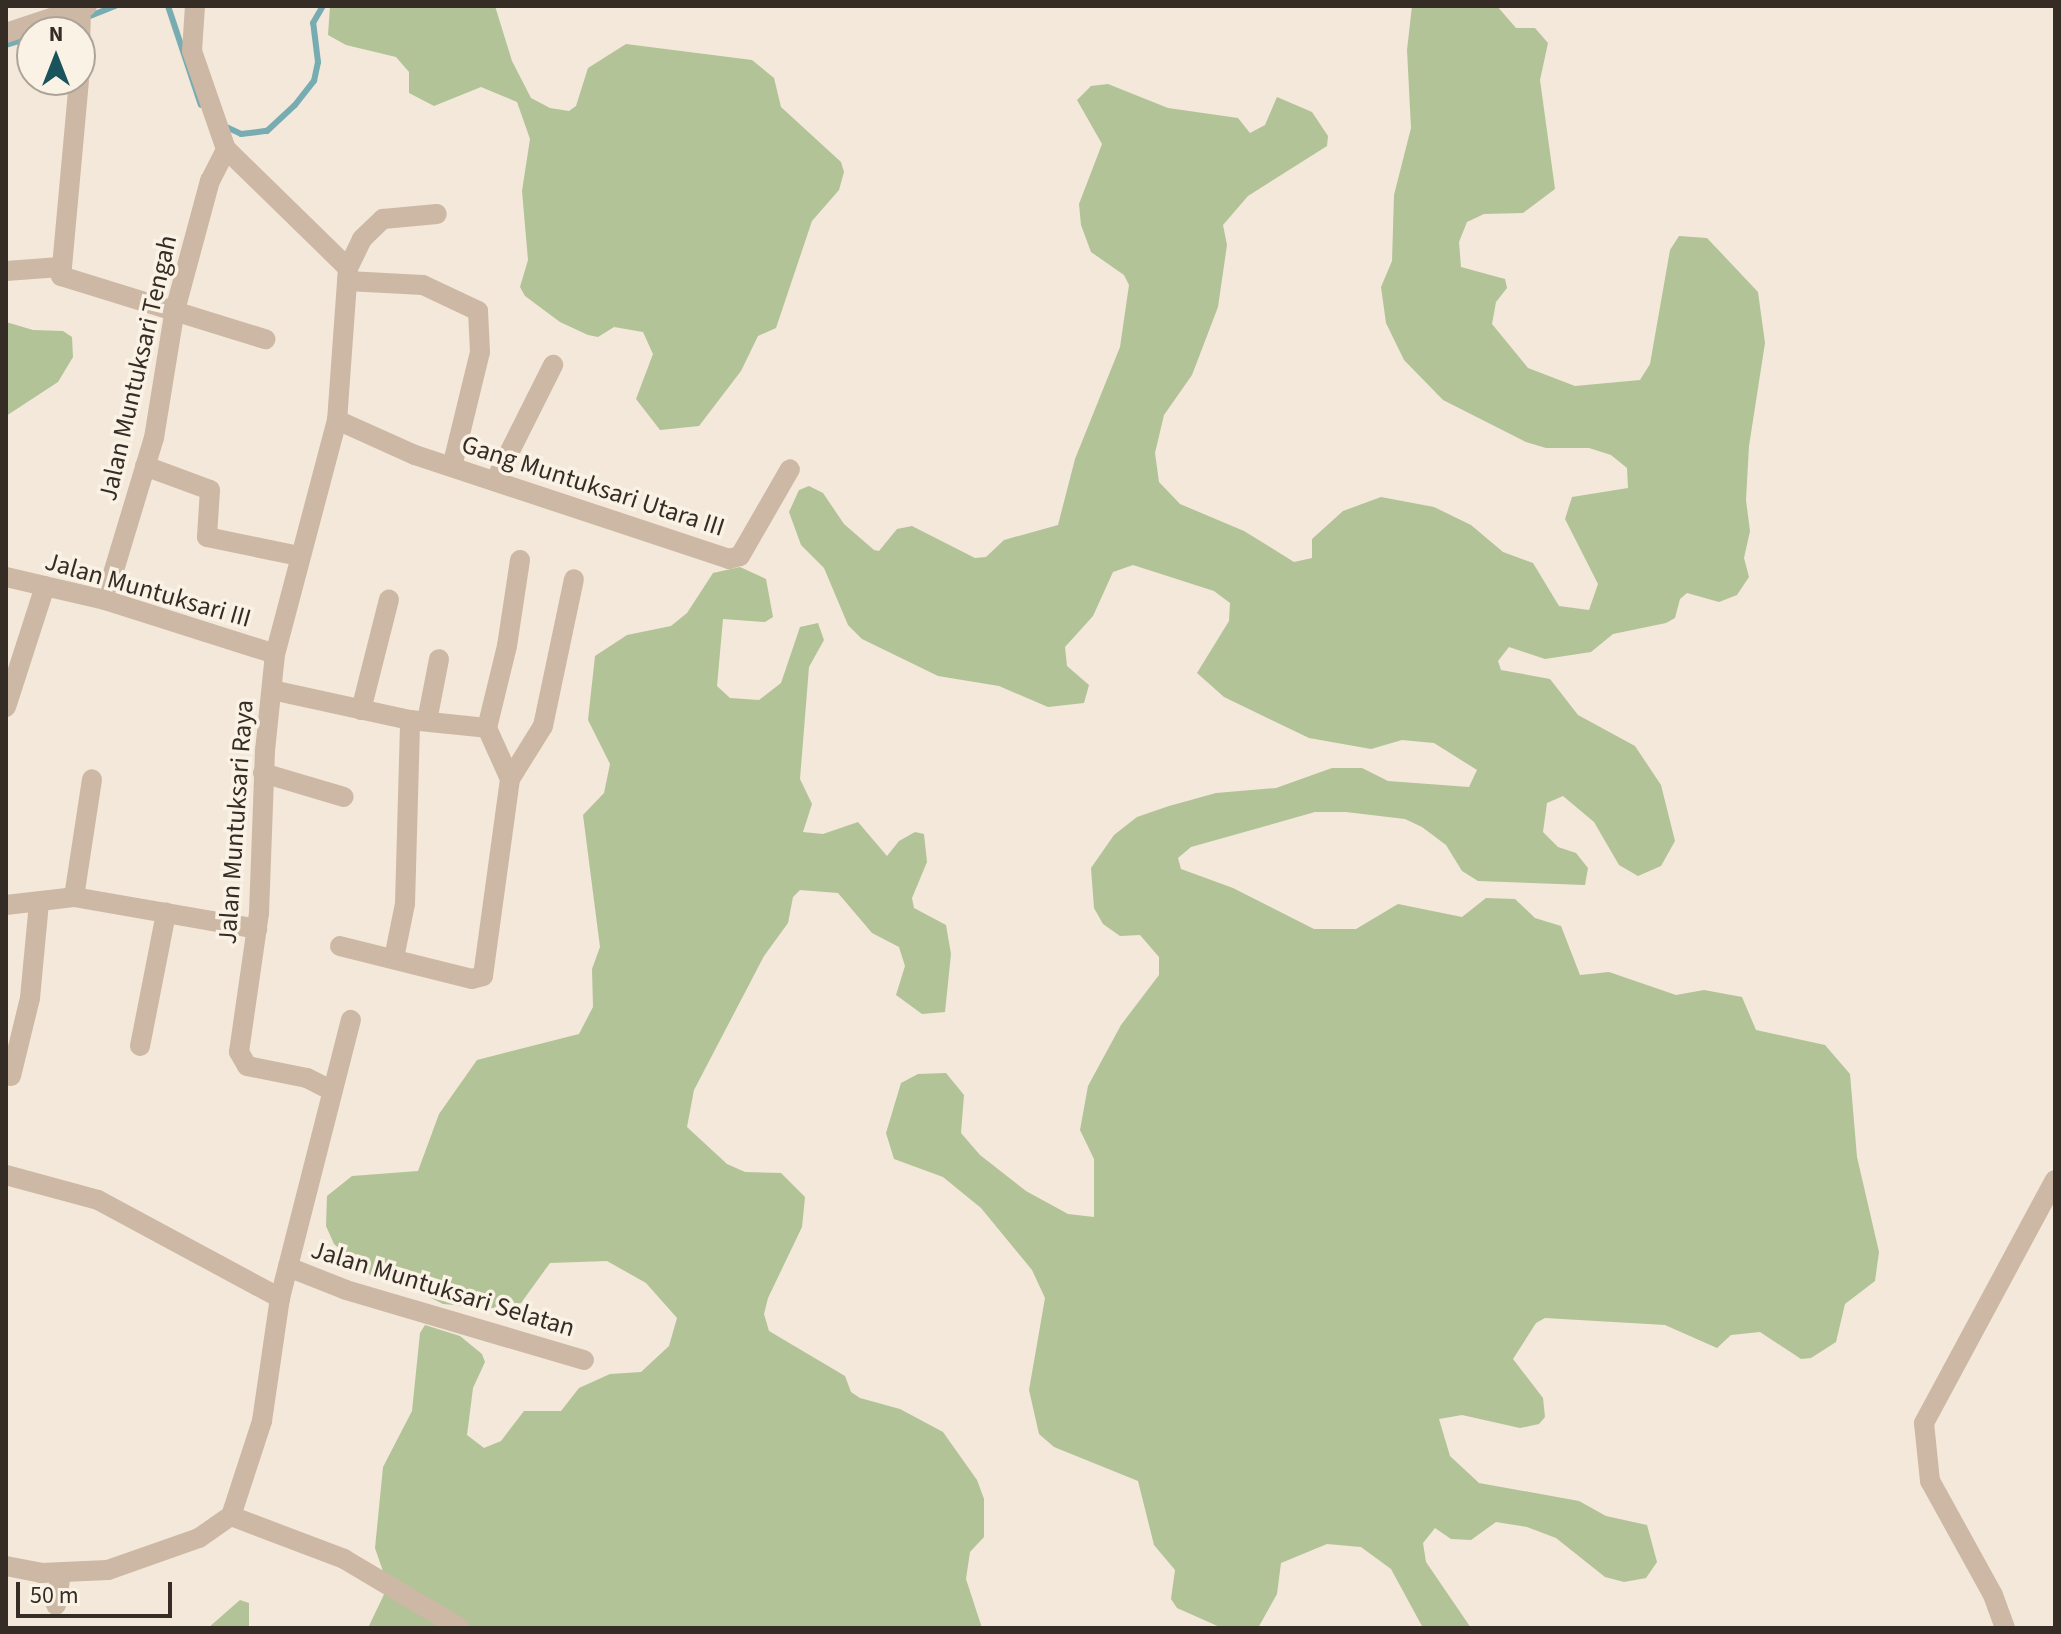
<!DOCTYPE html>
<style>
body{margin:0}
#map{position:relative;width:2061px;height:1634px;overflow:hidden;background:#f3e8d9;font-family:"Source Sans 3",sans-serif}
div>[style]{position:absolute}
.green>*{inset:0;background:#b2c398}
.stream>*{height:6px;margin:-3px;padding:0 3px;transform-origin:3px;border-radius:3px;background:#76acb2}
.street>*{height:20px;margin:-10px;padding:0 10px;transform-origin:10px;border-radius:10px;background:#ccb8a4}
span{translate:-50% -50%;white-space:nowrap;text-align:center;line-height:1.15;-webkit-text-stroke:7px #faf2e5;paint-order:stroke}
.street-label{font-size:26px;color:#362c26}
.frame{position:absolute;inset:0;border:8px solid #362c26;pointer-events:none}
.north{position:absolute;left:16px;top:16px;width:80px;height:80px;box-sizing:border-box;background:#faf2e5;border:2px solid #aca399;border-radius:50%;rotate:0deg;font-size:22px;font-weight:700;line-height:32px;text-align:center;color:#362c26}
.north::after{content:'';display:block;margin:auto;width:28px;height:36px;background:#19535b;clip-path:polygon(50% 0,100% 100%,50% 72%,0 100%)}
.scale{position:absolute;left:16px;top:1582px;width:156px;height:36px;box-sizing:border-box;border:4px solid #362c26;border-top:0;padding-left:10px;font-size:24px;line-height:28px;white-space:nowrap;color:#362c26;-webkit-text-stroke:6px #faf2e5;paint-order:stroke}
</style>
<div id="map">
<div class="green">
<i style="clip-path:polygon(330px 6px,495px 6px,512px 61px,531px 98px,550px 108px,569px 111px,576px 106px,588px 68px,626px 44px,752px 60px,774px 78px,781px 107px,841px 162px,844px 172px,839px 190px,812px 221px,776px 328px,758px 336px,741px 371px,699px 426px,660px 430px,636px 399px,653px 354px,643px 332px,614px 327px,598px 337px,588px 335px,560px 322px,525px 296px,520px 287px,528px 260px,522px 191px,530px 139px,517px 102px,481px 87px,434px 106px,409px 93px,409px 72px,396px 57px,346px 45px,328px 35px)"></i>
<i style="clip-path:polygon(1412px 6px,1497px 6px,1516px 28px,1535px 28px,1548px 43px,1540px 80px,1555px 189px,1523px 213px,1484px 214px,1467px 222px,1459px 242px,1461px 267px,1505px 279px,1507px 288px,1496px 302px,1492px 324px,1528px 368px,1575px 386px,1640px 380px,1650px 364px,1670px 250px,1679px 236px,1707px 238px,1758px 292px,1765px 343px,1749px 446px,1746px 500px,1750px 531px,1744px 558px,1749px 577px,1737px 595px,1719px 602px,1687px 593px,1680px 599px,1675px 618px,1666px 623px,1613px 634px,1591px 652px,1545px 659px,1509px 647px,1498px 661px,1501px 670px,1550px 679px,1578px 715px,1635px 746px,1661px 785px,1675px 841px,1661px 866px,1638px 876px,1619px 865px,1594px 822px,1563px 796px,1547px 803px,1543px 832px,1558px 847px,1576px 853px,1588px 868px,1585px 885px,1478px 881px,1462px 871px,1446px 845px,1422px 827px,1405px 819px,1346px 812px,1315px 812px,1191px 847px,1178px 858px,1181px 869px,1233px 888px,1314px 929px,1356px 929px,1398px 904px,1462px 917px,1486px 898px,1515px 899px,1535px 918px,1561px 926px,1580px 975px,1609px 972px,1676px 995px,1704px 990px,1742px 997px,1756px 1030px,1825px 1045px,1850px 1074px,1857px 1157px,1879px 1252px,1875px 1281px,1845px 1304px,1836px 1342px,1811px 1358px,1801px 1359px,1760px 1332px,1731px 1335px,1717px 1348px,1665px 1325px,1545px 1318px,1536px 1323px,1513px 1359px,1543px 1398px,1545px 1417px,1539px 1424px,1520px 1428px,1462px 1415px,1439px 1419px,1450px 1456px,1479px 1483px,1579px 1501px,1606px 1516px,1647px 1525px,1657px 1562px,1646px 1578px,1624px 1582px,1605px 1577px,1556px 1538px,1527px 1527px,1496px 1522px,1471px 1540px,1451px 1539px,1435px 1528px,1423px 1543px,1426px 1562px,1471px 1628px,1423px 1628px,1391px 1569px,1361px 1547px,1327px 1544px,1281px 1563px,1277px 1594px,1258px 1628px,1222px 1628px,1177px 1608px,1171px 1599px,1175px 1570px,1154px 1545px,1138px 1481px,1054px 1447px,1039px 1434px,1029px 1390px,1045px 1298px,1032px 1270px,981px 1208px,943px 1177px,894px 1159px,886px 1133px,901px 1083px,918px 1074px,946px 1073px,964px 1095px,961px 1133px,980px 1155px,1026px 1191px,1068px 1214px,1094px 1217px,1094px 1159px,1080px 1130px,1088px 1086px,1121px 1025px,1159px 975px,1159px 957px,1140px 935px,1120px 936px,1103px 924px,1094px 908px,1091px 868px,1114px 835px,1137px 817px,1169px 806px,1216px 793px,1276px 788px,1332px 768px,1362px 768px,1388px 781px,1469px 787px,1477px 770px,1434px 743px,1402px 740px,1371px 749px,1309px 738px,1224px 697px,1197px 673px,1229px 621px,1230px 603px,1214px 591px,1133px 565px,1113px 572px,1093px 616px,1065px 647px,1067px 666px,1089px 685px,1084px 703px,1048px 707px,999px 686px,938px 676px,862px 639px,848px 625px,824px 568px,801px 545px,789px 512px,799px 490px,809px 486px,823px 493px,844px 524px,874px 550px,879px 551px,897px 529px,912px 526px,975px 558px,986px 557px,1004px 540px,1058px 525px,1075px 459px,1120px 347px,1129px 285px,1124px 275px,1091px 252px,1081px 225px,1079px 204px,1102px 144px,1077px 100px,1091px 86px,1108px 84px,1168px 108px,1238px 118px,1250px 133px,1265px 125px,1277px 97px,1312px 112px,1328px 136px,1327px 146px,1248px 196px,1223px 225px,1227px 245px,1218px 307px,1192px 375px,1164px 415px,1155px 453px,1159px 482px,1180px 504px,1244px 531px,1294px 562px,1312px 558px,1312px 539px,1343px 511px,1381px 497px,1434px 507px,1471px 525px,1503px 552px,1533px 563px,1559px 606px,1589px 610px,1598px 584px,1565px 519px,1572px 497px,1628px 488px,1627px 468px,1611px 455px,1589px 448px,1546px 448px,1526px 442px,1443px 400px,1404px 360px,1386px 323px,1381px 287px,1392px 261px,1394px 195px,1411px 128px,1407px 50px)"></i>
<i style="clip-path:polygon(6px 322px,33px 330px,63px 331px,72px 337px,73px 357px,58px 382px,6px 416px)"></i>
<i style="clip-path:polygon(740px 567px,766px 579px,773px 617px,765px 622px,723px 619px,717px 686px,730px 698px,759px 700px,781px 683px,800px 627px,818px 623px,824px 640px,809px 667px,800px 779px,812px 804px,803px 832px,823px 834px,858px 822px,887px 856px,899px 841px,915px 832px,924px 834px,927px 862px,912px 898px,914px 908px,946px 925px,951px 954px,945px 1012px,922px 1014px,896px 995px,905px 966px,899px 947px,872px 933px,838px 893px,800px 890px,793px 897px,788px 923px,764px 956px,694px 1090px,687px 1127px,727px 1164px,745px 1172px,781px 1173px,805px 1197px,802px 1227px,768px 1298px,764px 1314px,769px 1331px,845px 1376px,851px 1392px,860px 1398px,900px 1409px,943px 1432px,977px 1480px,984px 1499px,984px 1537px,970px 1552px,966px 1579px,982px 1628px,368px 1628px,388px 1586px,375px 1548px,383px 1467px,412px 1411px,420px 1333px,425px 1325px,460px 1336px,482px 1354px,485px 1362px,473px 1388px,467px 1435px,484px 1448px,501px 1441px,524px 1411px,561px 1411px,579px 1388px,610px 1374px,641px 1372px,669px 1346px,677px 1318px,646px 1283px,607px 1261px,550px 1263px,521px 1303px,503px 1309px,443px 1304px,404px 1284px,375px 1279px,334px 1244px,326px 1226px,327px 1196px,352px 1176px,418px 1171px,439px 1114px,477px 1060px,579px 1034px,593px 1007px,592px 969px,600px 947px,583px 815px,604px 793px,610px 764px,588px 720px,595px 656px,627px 635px,671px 626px,687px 613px,713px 573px)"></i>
<i style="clip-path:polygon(240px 1600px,249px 1603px,249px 1628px,208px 1628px)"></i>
</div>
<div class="stream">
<i style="left:168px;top:6px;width:104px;rotate:71.6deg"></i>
<i style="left:50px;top:32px;width:70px;rotate:-21.8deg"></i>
<i style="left:6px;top:45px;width:27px;rotate:-17deg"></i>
<i style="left:222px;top:125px;width:21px;rotate:25deg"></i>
<i style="left:241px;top:134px;width:26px;rotate:-7deg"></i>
<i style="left:267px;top:131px;width:38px;rotate:-43deg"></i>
<i style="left:295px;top:105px;width:31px;rotate:-52deg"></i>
<i style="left:314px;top:81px;width:19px;rotate:-78deg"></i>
<i style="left:318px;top:62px;width:39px;rotate:-97deg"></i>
<i style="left:313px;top:23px;width:20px;rotate:-60deg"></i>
</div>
<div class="street">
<i style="left:195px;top:6px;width:45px;rotate:93.8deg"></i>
<i style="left:192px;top:51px;width:104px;rotate:70.9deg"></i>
<i style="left:226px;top:149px;width:170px;rotate:44.3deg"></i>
<i style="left:348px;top:268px;width:152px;rotate:94.1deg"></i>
<i style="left:337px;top:420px;width:242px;rotate:104.8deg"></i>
<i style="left:275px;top:654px;width:97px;rotate:95.9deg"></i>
<i style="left:265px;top:750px;width:163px;rotate:92.1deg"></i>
<i style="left:259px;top:913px;width:140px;rotate:98.2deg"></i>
<i style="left:239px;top:1052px;width:16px;rotate:60deg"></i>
<i style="left:247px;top:1066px;width:61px;rotate:11.3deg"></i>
<i style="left:307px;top:1078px;width:27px;rotate:27deg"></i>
<i style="left:6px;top:33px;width:79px;rotate:-18.4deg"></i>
<i style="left:80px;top:48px;width:40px;rotate:-88.6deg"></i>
<i style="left:81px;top:8px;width:6px;rotate:-18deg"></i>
<i style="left:79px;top:80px;width:197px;rotate:95.2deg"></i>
<i style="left:61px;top:276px;width:214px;rotate:17.2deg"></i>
<i style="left:348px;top:268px;width:32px;rotate:-64deg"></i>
<i style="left:362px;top:239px;width:29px;rotate:-44deg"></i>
<i style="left:383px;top:219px;width:54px;rotate:-5.3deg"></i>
<i style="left:6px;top:271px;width:54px;rotate:-4.2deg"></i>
<i style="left:347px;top:281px;width:76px;rotate:3deg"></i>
<i style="left:423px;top:285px;width:61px;rotate:25.3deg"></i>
<i style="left:478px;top:311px;width:41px;rotate:87.2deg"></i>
<i style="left:480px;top:352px;width:118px;rotate:103.7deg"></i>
<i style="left:337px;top:420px;width:85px;rotate:24.2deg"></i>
<i style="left:415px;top:455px;width:331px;rotate:18.3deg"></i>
<i style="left:729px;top:559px;width:11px;rotate:-15deg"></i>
<i style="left:740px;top:556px;width:100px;rotate:-60.1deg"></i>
<i style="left:145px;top:466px;width:69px;rotate:20.3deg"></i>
<i style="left:210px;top:490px;width:47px;rotate:93.7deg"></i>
<i style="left:207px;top:537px;width:94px;rotate:11.7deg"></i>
<i style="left:495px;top:481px;width:130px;rotate:-63.4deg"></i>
<i style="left:6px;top:577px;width:102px;rotate:13.1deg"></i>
<i style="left:105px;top:600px;width:178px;rotate:17.6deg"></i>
<i style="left:105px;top:600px;width:169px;rotate:-73.2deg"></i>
<i style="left:154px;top:438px;width:126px;rotate:-80.8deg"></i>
<i style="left:174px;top:314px;width:138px;rotate:-74.9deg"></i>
<i style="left:210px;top:181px;width:36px;rotate:-63deg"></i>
<i style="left:272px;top:690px;width:141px;rotate:12.3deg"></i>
<i style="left:410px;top:720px;width:77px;rotate:5.9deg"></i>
<i style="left:487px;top:728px;width:56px;rotate:65.7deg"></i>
<i style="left:510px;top:779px;width:199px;rotate:97.8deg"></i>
<i style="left:483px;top:976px;width:11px;rotate:165deg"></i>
<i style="left:472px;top:979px;width:136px;rotate:-166deg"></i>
<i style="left:6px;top:707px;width:127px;rotate:-72.1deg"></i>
<i style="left:361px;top:710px;width:114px;rotate:-75.8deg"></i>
<i style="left:427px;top:721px;width:63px;rotate:-79deg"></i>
<i style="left:487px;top:728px;width:84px;rotate:-76.3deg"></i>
<i style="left:507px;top:646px;width:87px;rotate:-81.4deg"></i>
<i style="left:263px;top:773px;width:84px;rotate:16.5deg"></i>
<i style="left:510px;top:779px;width:62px;rotate:-58.1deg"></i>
<i style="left:543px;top:726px;width:150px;rotate:-78.1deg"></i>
<i style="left:74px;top:897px;width:119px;rotate:-81.3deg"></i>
<i style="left:6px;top:905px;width:68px;rotate:-6.7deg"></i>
<i style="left:74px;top:897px;width:186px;rotate:9.9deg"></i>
<i style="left:394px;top:958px;width:55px;rotate:-78.5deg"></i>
<i style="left:405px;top:904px;width:184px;rotate:-88.4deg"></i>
<i style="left:140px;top:1046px;width:136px;rotate:-78.9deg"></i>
<i style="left:11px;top:1076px;width:80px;rotate:-76.3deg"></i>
<i style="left:30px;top:998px;width:96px;rotate:-84.6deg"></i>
<i style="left:6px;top:1175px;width:95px;rotate:15.2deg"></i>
<i style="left:98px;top:1200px;width:207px;rotate:28.3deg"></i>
<i style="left:288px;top:1267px;width:62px;rotate:21.6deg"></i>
<i style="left:346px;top:1290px;width:248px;rotate:16.4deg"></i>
<i style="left:231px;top:1516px;width:100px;rotate:-71.9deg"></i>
<i style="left:262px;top:1421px;width:124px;rotate:-81.7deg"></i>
<i style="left:280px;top:1298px;width:287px;rotate:-75.7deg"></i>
<i style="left:231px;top:1516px;width:121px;rotate:20.8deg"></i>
<i style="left:344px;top:1559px;width:135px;rotate:30.7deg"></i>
<i style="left:6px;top:1566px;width:36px;rotate:11deg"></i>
<i style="left:41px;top:1573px;width:67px;rotate:-2.6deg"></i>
<i style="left:108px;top:1570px;width:96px;rotate:-19.4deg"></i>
<i style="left:199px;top:1538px;width:39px;rotate:-35deg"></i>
<i style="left:56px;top:1605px;width:31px;rotate:-81deg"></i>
<i style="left:2005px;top:1628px;width:35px;rotate:-110deg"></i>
<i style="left:1993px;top:1595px;width:130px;rotate:-118.9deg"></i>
<i style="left:1930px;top:1481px;width:58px;rotate:-95.9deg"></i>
<i style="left:1924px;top:1423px;width:276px;rotate:-61.7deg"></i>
</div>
<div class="street-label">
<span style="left:138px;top:368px;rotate:-77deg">Jalan Muntuksari Tengah</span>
<span style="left:593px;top:486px;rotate:18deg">Gang Muntuksari Utara III</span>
<span style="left:148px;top:590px;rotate:16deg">Jalan Muntuksari III</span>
<span style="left:236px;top:822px;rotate:-86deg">Jalan Muntuksari Raya</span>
<span style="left:443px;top:1289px;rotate:17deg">Jalan Muntuksari Selatan</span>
</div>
<div class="frame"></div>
<div class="north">N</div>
<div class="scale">50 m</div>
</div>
